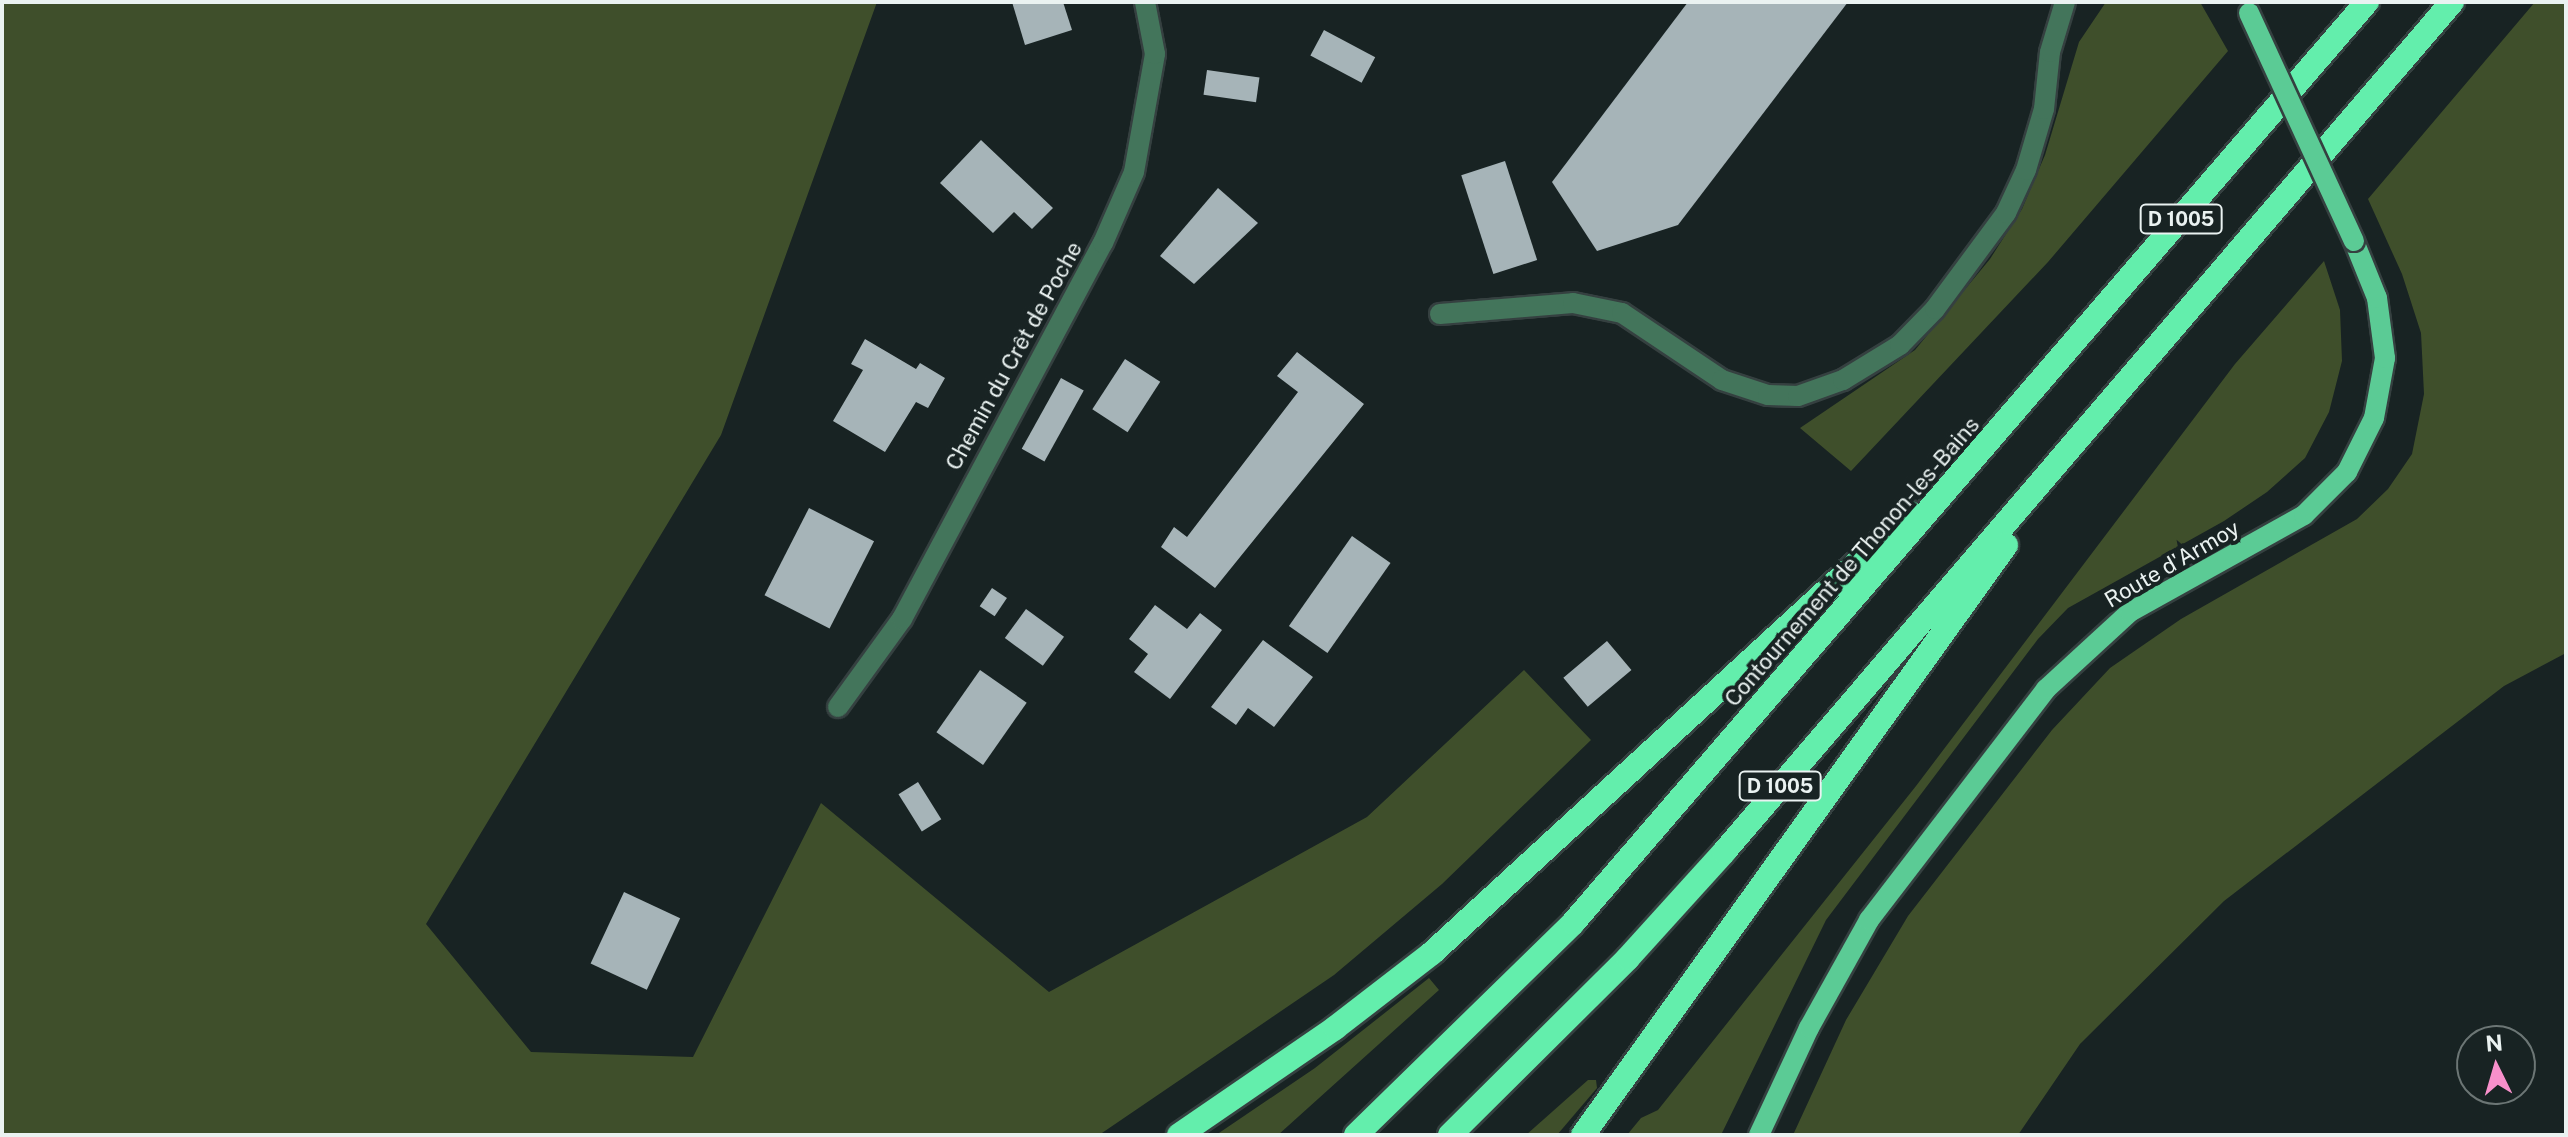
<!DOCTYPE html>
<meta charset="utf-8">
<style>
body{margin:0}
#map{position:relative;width:2568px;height:1137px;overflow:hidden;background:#182323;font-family:"Public Sans",sans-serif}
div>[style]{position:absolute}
.green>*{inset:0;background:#3f4f2b}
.building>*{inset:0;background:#a6b4b8;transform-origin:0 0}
.roads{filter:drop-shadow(2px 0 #354040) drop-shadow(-2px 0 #354040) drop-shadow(0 2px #354040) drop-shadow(0 -2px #354040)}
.minor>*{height:20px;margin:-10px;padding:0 10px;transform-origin:10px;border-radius:10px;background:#43755b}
.major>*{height:20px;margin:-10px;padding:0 10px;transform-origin:10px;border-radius:10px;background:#5bcb95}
.highway>*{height:24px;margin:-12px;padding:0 12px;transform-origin:12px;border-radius:12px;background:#63eeac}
.bridges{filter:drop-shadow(2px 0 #354040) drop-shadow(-2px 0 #354040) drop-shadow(0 2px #354040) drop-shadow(0 -2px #354040)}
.major-bridge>*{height:20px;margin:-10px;padding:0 10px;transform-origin:10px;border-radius:10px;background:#5bcb95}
span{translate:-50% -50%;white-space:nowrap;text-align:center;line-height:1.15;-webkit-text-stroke:8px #182323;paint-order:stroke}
.shield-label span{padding:2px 6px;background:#182323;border:2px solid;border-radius:6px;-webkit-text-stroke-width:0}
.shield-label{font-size:20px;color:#eaf2f1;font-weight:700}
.street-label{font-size:22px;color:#eaf2f1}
.frame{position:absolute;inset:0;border:4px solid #eaf2f1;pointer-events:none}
.north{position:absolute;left:2456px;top:1025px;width:80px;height:80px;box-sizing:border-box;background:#182323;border:2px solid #6c7675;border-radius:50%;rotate:355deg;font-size:22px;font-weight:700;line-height:32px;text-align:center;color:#eaf2f1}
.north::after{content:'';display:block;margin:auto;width:28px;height:36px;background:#f890cb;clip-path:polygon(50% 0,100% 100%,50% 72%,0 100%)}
</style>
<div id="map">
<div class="green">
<i style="clip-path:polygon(2px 2px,877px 2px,721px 435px,426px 924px,531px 1052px,693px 1057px,821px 803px,1049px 992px,1367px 817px,1524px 670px,1591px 740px,1442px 884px,1334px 975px,1099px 1135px,2px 1135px)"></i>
<i style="clip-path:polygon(2106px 2px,2200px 2px,2228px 51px,2048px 262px,1851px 471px,1800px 428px,1915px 350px,1990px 259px,2022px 209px,2045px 155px,2079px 42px)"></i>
<i style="clip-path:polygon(2535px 2px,2566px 2px,2566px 653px,2504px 686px,2224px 901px,2080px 1044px,2018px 1135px,1793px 1135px,1846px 1020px,1908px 916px,2052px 730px,2110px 668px,2181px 619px,2357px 519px,2388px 489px,2412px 454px,2424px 394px,2421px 333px,2402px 274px,2368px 199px)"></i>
<i style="clip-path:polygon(2324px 261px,2340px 310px,2342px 361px,2329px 412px,2305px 458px,2267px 492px,2224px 521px,2068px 608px,2038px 639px,1826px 920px,1721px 1135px,1627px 1135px,1641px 1118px,1658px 1110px,1916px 786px,2235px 364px)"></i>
<i style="clip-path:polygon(1429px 978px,1439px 990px,1278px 1135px,1216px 1135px,1315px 1068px)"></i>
<i style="clip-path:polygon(1588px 1080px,1596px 1080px,1597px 1088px,1557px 1135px,1526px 1135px)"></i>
</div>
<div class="building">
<i style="clip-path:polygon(1012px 2px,1063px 2px,1072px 30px,1025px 45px)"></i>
<i style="clip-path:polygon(1688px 2px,1848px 2px,1678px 225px,1597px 251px,1552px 182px)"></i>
<i style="left:1324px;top:30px;width:58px;height:29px;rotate:28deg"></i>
<i style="left:1207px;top:70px;width:53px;height:25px;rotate:8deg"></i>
<i style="clip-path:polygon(981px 140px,1053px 208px,1032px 229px,1014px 212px,993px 233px,940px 183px)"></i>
<i style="left:1505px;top:161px;width:104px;height:46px;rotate:72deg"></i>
<i style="clip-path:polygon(1218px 188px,1258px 223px,1194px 284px,1160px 256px)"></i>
<i style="clip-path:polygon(865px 339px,916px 369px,920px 363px,945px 378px,928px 408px,916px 402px,885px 452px,833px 421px,863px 370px,851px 364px)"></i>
<i style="clip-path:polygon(1297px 352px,1364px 404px,1215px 588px,1161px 547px,1174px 527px,1187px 537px,1298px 392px,1277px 376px)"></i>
<i style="left:1125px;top:359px;width:42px;height:60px;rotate:33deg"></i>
<i style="left:1061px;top:378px;width:26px;height:81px;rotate:29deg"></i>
<i style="left:809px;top:508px;width:73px;height:98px;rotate:27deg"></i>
<i style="left:1352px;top:536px;width:47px;height:110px;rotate:35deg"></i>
<i style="left:992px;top:588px;width:18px;height:22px;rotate:34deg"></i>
<i style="clip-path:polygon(1155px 605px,1187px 629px,1200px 613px,1222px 630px,1170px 699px,1134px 672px,1148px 654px,1129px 639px)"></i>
<i style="left:1026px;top:609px;width:47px;height:36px;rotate:36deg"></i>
<i style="clip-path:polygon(1263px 640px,1313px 677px,1274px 727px,1248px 708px,1236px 725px,1211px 707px)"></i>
<i style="left:1607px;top:641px;width:38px;height:57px;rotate:50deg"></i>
<i style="left:980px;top:670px;width:57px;height:76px;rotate:35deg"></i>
<i style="left:918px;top:782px;width:44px;height:23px;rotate:58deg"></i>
<i style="left:624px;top:892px;width:62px;height:79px;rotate:25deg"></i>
</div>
<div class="roads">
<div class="minor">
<i style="left:1440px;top:314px;width:133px;rotate:-4.7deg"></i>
<i style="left:1573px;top:303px;width:50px;rotate:11.5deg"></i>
<i style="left:1622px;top:313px;width:120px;rotate:33.8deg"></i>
<i style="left:1722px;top:380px;width:48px;rotate:18.1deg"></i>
<i style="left:1768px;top:395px;width:30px;rotate:2deg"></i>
<i style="left:1798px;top:396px;width:48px;rotate:-19.6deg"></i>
<i style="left:1843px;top:380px;width:67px;rotate:-31.6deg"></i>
<i style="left:1900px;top:345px;width:50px;rotate:-45.8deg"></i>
<i style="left:1935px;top:309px;width:119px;rotate:-53.5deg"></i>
<i style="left:2006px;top:213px;width:47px;rotate:-65.1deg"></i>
<i style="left:2026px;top:170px;width:64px;rotate:-73.6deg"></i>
<i style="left:2044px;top:109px;width:57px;rotate:-84deg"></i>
<i style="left:2050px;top:52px;width:52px;rotate:-73.3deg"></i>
<i style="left:838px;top:707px;width:109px;rotate:-54deg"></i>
<i style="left:902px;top:619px;width:426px;rotate:-61.9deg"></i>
<i style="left:1103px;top:243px;width:77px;rotate:-66.4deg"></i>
<i style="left:1134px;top:172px;width:120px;rotate:-79.9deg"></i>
<i style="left:1155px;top:54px;width:53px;rotate:-100.9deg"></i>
</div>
<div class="major">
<i style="left:1759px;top:1135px;width:118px;rotate:-65deg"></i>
<i style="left:1809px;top:1028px;width:124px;rotate:-60.9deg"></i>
<i style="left:1869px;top:920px;width:291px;rotate:-52.5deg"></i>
<i style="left:2046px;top:689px;width:114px;rotate:-42.5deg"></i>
<i style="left:2130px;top:612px;width:199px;rotate:-29.1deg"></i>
<i style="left:2304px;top:515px;width:61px;rotate:-45deg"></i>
<i style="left:2347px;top:472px;width:60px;rotate:-63.4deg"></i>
<i style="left:2374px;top:418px;width:61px;rotate:-79.6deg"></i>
<i style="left:2385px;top:358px;width:61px;rotate:-97.6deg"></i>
<i style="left:2377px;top:298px;width:61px;rotate:-112deg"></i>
</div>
<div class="highway">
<i style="left:1179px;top:1135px;width:189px;rotate:-34.4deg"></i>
<i style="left:1335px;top:1028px;width:123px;rotate:-37.7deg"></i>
<i style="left:1432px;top:953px;width:650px;rotate:-42.57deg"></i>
<i style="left:1356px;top:1135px;width:303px;rotate:-44.3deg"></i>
<i style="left:1573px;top:923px;width:1216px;rotate:-49.24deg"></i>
<i style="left:1450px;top:1135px;width:251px;rotate:-44.8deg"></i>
<i style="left:1628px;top:958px;width:143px;rotate:-47.8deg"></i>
<i style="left:1724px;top:852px;width:1119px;rotate:-49.42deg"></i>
<i style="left:1583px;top:1135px;width:726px;rotate:-54.36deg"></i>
</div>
</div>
<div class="bridges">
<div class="major-bridge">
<i style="left:2249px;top:13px;width:251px;rotate:65.3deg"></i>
</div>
</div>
<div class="shield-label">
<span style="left:2181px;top:219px">D 1005</span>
<span style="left:1780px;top:786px">D 1005</span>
</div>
<div class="street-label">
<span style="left:1014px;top:356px;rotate:-61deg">Chemin du Crêt de Poche</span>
<span style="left:1852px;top:562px;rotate:-49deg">Contournement de Thonon-les-Bains</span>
<span style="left:2172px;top:564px;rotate:-30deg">Route d'Armoy</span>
</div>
<div class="frame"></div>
<div class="north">N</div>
</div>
